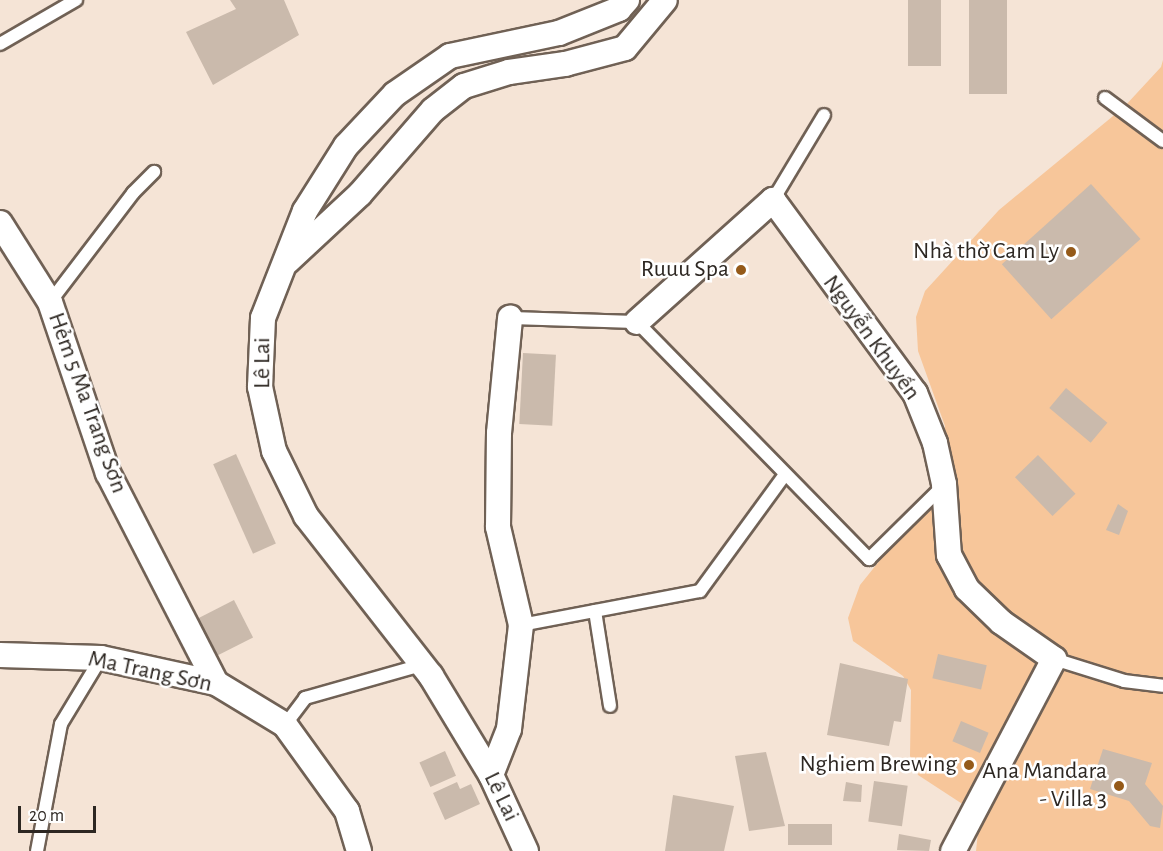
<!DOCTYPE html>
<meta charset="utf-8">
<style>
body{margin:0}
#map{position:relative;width:1163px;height:851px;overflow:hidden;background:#f5e4d6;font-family:"Alegreya Sans",sans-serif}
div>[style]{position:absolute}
.green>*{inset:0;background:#f7c69a}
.building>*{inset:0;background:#cabaac;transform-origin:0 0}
.roads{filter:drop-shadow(2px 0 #706155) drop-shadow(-2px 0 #706155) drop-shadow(0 2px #706155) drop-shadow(0 -2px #706155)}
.service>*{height:12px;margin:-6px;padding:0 6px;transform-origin:6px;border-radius:6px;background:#fff}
.minor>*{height:24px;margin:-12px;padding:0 12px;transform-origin:12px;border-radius:12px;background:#fff}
.dots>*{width:16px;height:16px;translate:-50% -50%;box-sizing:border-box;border:3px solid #fff;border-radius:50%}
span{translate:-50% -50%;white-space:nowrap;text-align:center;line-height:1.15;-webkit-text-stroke:5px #fff;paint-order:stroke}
.poi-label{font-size:24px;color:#2d2722}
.right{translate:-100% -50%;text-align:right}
.street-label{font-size:24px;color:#2d2722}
.scale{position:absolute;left:18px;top:806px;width:78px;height:27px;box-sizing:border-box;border:3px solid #2d2722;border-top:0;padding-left:8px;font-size:18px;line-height:21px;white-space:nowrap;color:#2d2722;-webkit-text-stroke:4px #fff;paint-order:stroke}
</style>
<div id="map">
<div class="green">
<i style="clip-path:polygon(1163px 60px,1163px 851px,976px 851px,979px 822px,967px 807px,918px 775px,910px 756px,911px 690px,903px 676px,853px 641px,848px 618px,860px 585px,918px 513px,942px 467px,945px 426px,918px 351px,916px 317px,925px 291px,999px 210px,1124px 107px,1161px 67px)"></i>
</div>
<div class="building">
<i style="clip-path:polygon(230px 0,284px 0,299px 35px,213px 85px,186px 32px,236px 9px)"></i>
<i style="left:908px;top:0;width:33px;height:66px"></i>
<i style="left:969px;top:0;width:38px;height:94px"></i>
<i style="left:1091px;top:184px;width:74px;height:120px;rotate:48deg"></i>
<i style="left:523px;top:353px;width:33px;height:71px;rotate:3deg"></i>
<i style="left:1066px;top:388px;width:54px;height:26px;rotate:40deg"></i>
<i style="left:236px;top:454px;width:98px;height:25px;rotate:66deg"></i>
<i style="left:1038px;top:455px;width:54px;height:32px;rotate:46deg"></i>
<i style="clip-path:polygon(1118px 504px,1128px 511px,1119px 535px,1106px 530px)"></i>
<i style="left:234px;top:600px;width:42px;height:45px;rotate:63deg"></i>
<i style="left:938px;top:654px;width:50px;height:25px;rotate:13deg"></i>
<i style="clip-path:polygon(840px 663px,908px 679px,901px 722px,894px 721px,889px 746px,827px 735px)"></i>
<i style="left:961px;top:721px;width:30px;height:22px;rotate:23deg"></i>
<i style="clip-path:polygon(1103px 749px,1152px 763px,1145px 784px,1163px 806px,1160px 828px,1150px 826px,1129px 801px,1090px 789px)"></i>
<i style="left:445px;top:751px;width:27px;height:28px;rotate:66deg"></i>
<i style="clip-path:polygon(766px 752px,785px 826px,749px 831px,735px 756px)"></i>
<i style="left:874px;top:781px;width:34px;height:41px;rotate:8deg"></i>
<i style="clip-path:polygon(457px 782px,460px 789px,471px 784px,480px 804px,445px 820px,433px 793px)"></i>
<i style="clip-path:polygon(846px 782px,862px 785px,861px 802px,843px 801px)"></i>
<i style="clip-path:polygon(673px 795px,734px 806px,724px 851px,665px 851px)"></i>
<i style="left:788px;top:824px;width:44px;height:21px"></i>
<i style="clip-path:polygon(899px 834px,931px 840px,929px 851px,897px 850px)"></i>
</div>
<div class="roads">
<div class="service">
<i style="left:0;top:44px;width:88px;rotate:-30.1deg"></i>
<i style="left:1105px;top:98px;width:72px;rotate:36.6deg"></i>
<i style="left:773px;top:200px;width:99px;rotate:-59deg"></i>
<i style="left:50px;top:302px;width:137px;rotate:-52.7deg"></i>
<i style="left:133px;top:193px;width:30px;rotate:-45deg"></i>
<i style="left:510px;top:318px;width:127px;rotate:1.8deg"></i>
<i style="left:637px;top:322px;width:332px;rotate:45.6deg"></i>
<i style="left:869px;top:559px;width:105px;rotate:-44.6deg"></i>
<i style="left:595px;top:611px;width:96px;rotate:81deg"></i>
<i style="left:521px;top:625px;width:182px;rotate:-10.8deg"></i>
<i style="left:700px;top:591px;width:142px;rotate:-53.9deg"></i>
<i style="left:1054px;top:659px;width:73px;rotate:17.4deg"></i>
<i style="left:1124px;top:681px;width:39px;rotate:7deg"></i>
<i style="left:285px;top:725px;width:34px;rotate:-53deg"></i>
<i style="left:305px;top:698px;width:122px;rotate:-15.8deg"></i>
<i style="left:37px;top:851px;width:129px;rotate:-79.3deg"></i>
<i style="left:61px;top:724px;width:77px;rotate:-58.8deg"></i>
</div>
<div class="minor">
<i style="left:0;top:223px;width:93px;rotate:57.7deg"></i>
<i style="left:50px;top:302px;width:181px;rotate:71.3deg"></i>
<i style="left:108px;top:473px;width:236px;rotate:62.8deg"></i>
<i style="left:288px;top:261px;width:98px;rotate:-42.9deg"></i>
<i style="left:360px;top:194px;width:111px;rotate:-49deg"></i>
<i style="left:433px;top:110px;width:39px;rotate:-38deg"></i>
<i style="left:464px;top:86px;width:47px;rotate:-17.3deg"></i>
<i style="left:509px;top:72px;width:57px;rotate:-8.1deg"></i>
<i style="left:565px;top:64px;width:62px;rotate:-14.9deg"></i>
<i style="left:625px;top:48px;width:62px;rotate:-50.2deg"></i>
<i style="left:637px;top:322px;width:183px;rotate:-41.9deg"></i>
<i style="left:773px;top:200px;width:240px;rotate:53.7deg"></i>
<i style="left:915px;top:393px;width:54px;rotate:68.2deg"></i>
<i style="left:935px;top:443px;width:42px;rotate:77.6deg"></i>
<i style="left:944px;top:484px;width:71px;rotate:86deg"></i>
<i style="left:949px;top:555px;width:38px;rotate:62deg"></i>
<i style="left:967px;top:589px;width:47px;rotate:44.1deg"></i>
<i style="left:1001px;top:622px;width:65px;rotate:34.9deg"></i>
<i style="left:1054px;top:659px;width:217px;rotate:117.7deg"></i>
<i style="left:0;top:655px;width:101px;rotate:1.7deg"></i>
<i style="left:101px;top:658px;width:118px;rotate:12.3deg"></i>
<i style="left:216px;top:683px;width:81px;rotate:31.3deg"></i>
<i style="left:285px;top:725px;width:106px;rotate:54.2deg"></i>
<i style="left:347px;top:811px;width:42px;rotate:73.3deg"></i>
<i style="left:491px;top:775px;width:49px;rotate:-68.6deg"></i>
<i style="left:509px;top:729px;width:105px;rotate:-83.4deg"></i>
<i style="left:521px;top:625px;width:101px;rotate:-103.2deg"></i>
<i style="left:498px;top:527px;width:94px;rotate:-89.4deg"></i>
<i style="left:499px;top:433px;width:116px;rotate:-84.5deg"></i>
<i style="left:526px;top:851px;width:84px;rotate:-114.7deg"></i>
<i style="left:491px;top:775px;width:116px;rotate:-121.2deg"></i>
<i style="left:431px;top:676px;width:203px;rotate:-128deg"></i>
<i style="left:306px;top:516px;width:72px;rotate:-116.2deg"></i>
<i style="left:274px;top:451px;width:66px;rotate:-102.3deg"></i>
<i style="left:260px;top:387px;width:69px;rotate:-87.5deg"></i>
<i style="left:263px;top:318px;width:115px;rotate:-68.6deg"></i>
<i style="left:305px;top:211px;width:77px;rotate:-57.8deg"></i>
<i style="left:346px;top:146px;width:71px;rotate:-46.7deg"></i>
<i style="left:395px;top:94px;width:67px;rotate:-34.6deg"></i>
<i style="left:450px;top:56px;width:111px;rotate:-11.9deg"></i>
<i style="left:559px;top:33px;width:65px;rotate:-21.8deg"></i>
<i style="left:619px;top:9px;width:12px;rotate:-48deg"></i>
</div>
</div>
<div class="dots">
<i style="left:1071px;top:252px;background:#955a19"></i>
<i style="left:741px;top:270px;background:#955a19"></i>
<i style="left:969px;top:765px;background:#955a19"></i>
<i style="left:1119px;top:786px;background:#955a19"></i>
</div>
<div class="poi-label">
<span class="right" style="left:1059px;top:252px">Nhà thờ Cam Ly</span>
<span class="right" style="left:729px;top:270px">Ruuu Spa</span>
<span class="right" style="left:957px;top:765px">Nghiem Brewing</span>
<span class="right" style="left:1107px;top:786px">Ana Mandara<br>- Villa 3</span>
</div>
<div class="street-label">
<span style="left:871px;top:338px;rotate:54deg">Nguyễn Khuyến</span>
<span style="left:263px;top:363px;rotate:-90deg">Lê Lai</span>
<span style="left:87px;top:403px;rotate:70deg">Hẻm 5 Ma Trang Sơn</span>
<span style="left:150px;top:672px;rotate:12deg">Ma Trang Sơn</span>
<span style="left:501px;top:797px;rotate:64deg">Lê Lai</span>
</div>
<div class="scale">20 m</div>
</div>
